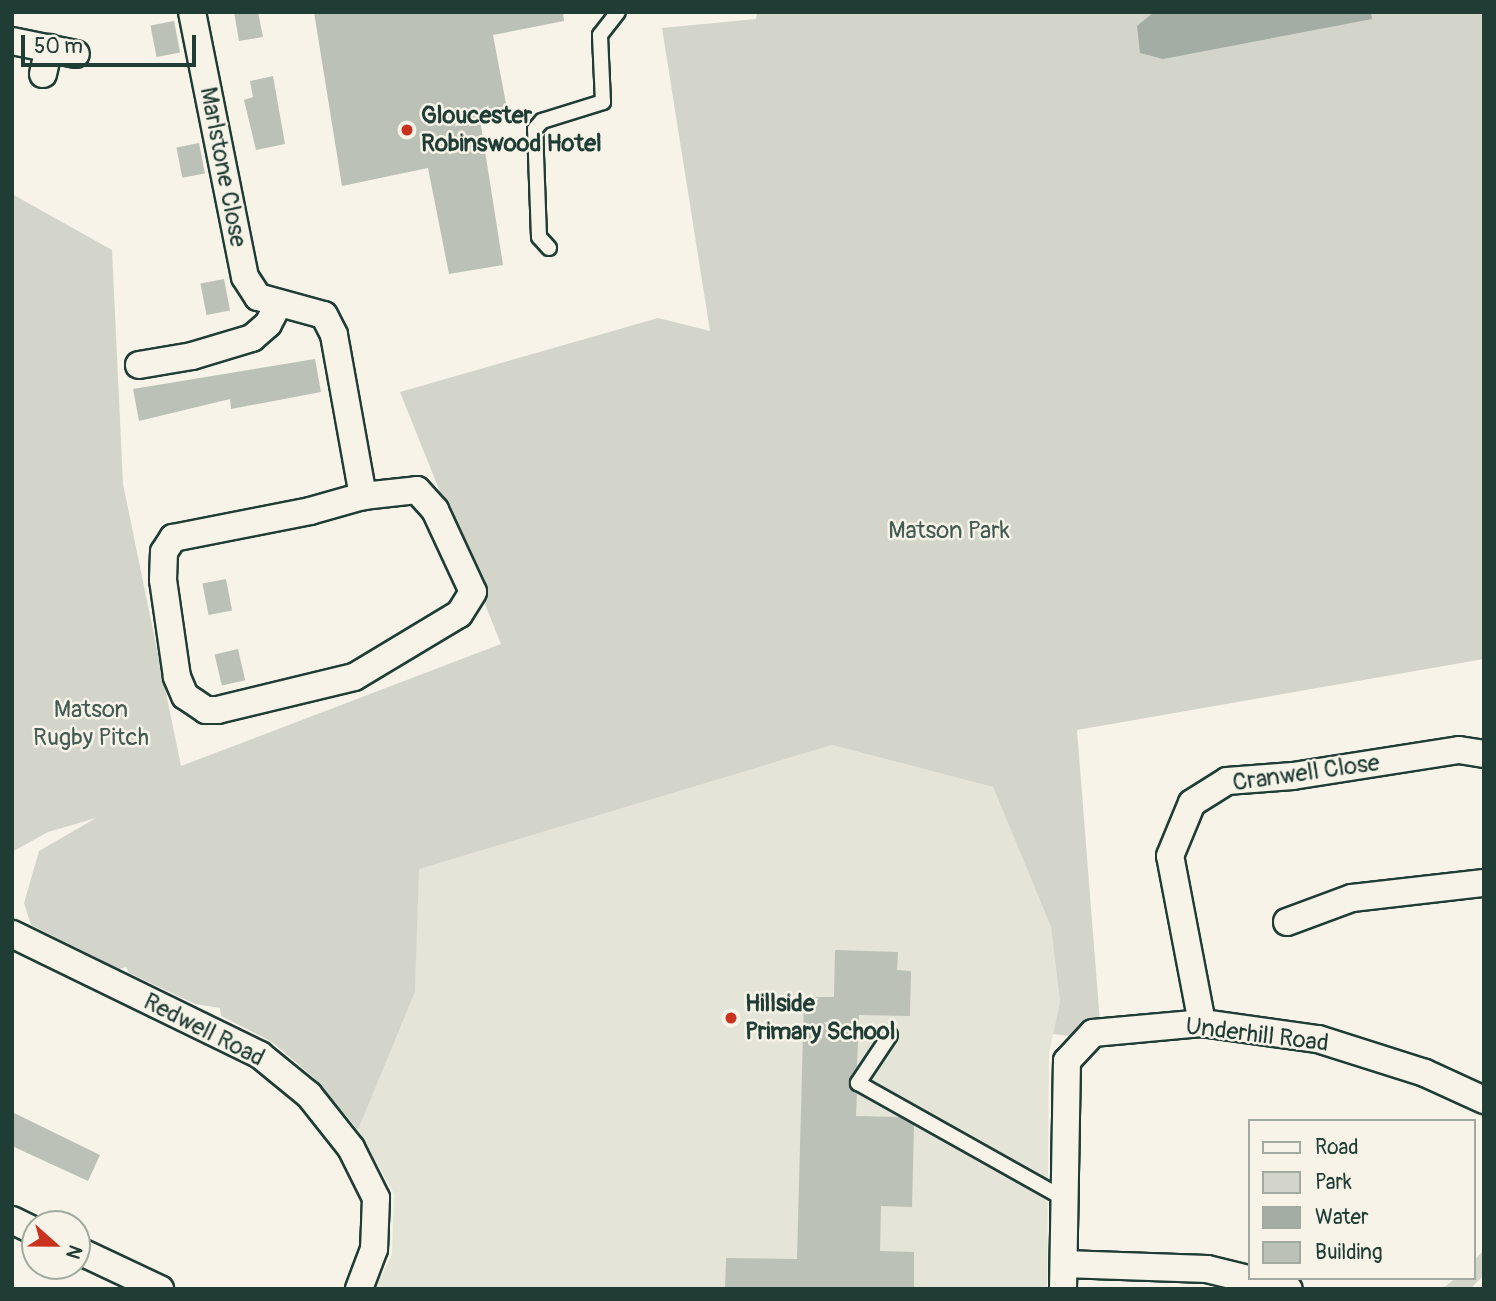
<!DOCTYPE html>
<style>
body{margin:0}
#map{position:relative;width:1496px;height:1301px;overflow:hidden;background:#f7f3e8;font-family:Pangolin,sans-serif}
div>[style]{position:absolute}
.built>*{inset:0;background:#e5e4d9}
.green>*{inset:0;background:#d3d5ca}
.water>*{inset:0;background:#a4ada3}
.building>*{inset:0;background:#bbc1b6;transform-origin:0 0}
.roads{filter:drop-shadow(2px 0 #1f3d34) drop-shadow(-2px 0 #1f3d34) drop-shadow(0 2px #1f3d34) drop-shadow(0 -2px #1f3d34)}
.service>*{height:14px;margin:-7px;padding:0 7px;transform-origin:7px;border-radius:7px;background:#f7f3e8}
.minor>*{height:26px;margin:-13px;padding:0 13px;transform-origin:13px;border-radius:13px;background:#f7f3e8}
.dots>*{width:19px;height:19px;translate:-50% -50%;box-sizing:border-box;border:4px solid #f7f3e8;border-radius:50%}
span{translate:-50% -50%;white-space:nowrap;text-align:center;line-height:1.15;-webkit-text-stroke:5px #f7f3e8;paint-order:stroke}
.poi-label{font-size:24px;color:#1f3d34;font-weight:700}
.left{translate:0 -50%;text-align:left}
.street-label{font-size:24px;color:#1f3d34}
.park-label{font-size:24px;color:#435b52}
.frame{position:absolute;inset:0;border:14px solid #1f3d34;pointer-events:none}
.legend{position:absolute;left:1248px;top:1119px;width:228px;height:161px;box-sizing:border-box;background:#f7f3e8;border:2px solid #a1aaa0;margin:0;padding:9px 12px;list-style:none;font-size:21px;color:#1f3d34}
.legend li{display:flex;align-items:center;gap:14px;height:35px}
.legend b{width:35px;border:2px solid #a1aaa0}
.north{position:absolute;left:21px;top:1210px;width:70px;height:70px;box-sizing:border-box;background:#f7f3e8;border:2px solid #a1aaa0;border-radius:50%;rotate:111deg;font-size:19px;font-weight:700;line-height:28px;text-align:center;color:#1f3d34}
.north::after{content:'';display:block;margin:auto;width:24px;height:32px;background:#c8321e;clip-path:polygon(50% 0,100% 100%,50% 72%,0 100%)}
.scale{position:absolute;left:21px;top:35px;width:175px;height:32px;box-sizing:border-box;border:4px solid #1f3d34;border-top:0;padding-left:9px;font-size:21px;line-height:24px;white-space:nowrap;color:#1f3d34;-webkit-text-stroke:5px #f7f3e8;paint-order:stroke}
</style>
<div id="map">
<div class="built">
<i style="clip-path:polygon(832px 745px,993px 787px,1051px 927px,1060px 1002px,1049px 1053px,1047px 1289px,375px 1289px,392px 1254px,394px 1194px,358px 1130px,415px 992px,418px 869px)"></i>
</div>
<div class="green">
<i style="clip-path:polygon(757px 12px,1484px 12px,1484px 659px,1077px 730px,1100px 1022px,1069px 1036px,1053px 1034px,1060px 1002px,1051px 927px,993px 787px,832px 745px,419px 869px,415px 992px,358px 1130px,313px 1077px,272px 1042px,221px 1016px,220px 1008px,195px 1004px,129px 973px,126px 967px,119px 969px,31px 925px,24px 903px,39px 851px,96px 818px,48px 832px,12px 852px,12px 194px,112px 250px,123px 484px,181px 766px,501px 644px,400px 392px,658px 318px,710px 331px,662px 28px,756px 19px)"></i>
<i style="clip-path:polygon(1484px 1250px,1484px 1275px,1471px 1288px,1442px 1289px,1456px 1278px,1473px 1278px,1473px 1261px)"></i>
</div>
<div class="water">
<i style="clip-path:polygon(1154px 12px,1371px 12px,1372px 19px,1163px 59px,1140px 53px,1137px 26px)"></i>
</div>
<div class="building">
<i style="clip-path:polygon(234px 12px,258px 12px,263px 37px,239px 41px)"></i>
<i style="clip-path:polygon(314px 12px,563px 12px,564px 21px,493px 35px,507px 109px,479px 113px,503px 265px,449px 274px,428px 168px,342px 186px)"></i>
<i style="left:174px;top:21px;width:32px;height:24px;rotate:79deg"></i>
<i style="clip-path:polygon(273px 76px,285px 144px,256px 150px,244px 100px,253px 97px,250px 81px)"></i>
<i style="left:199px;top:143px;width:31px;height:23px;rotate:79deg"></i>
<i style="left:224px;top:279px;width:32px;height:24px;rotate:79deg"></i>
<i style="clip-path:polygon(315px 359px,321px 392px,231px 409px,230px 399px,139px 421px,133px 389px)"></i>
<i style="left:226px;top:579px;width:32px;height:24px;rotate:79deg"></i>
<i style="left:238px;top:649px;width:32px;height:24px;rotate:77deg"></i>
<i style="clip-path:polygon(835px 950px,898px 952px,897px 970px,911px 971px,910px 1016px,859px 1015px,857px 1067px,848px 1083px,857px 1093px,856px 1116px,899px 1117px,914px 1125px,912px 1207px,881px 1206px,880px 1251px,914px 1252px,914px 1289px,725px 1289px,726px 1258px,797px 1259px,804px 997px,834px 997px)"></i>
<i style="clip-path:polygon(12px 1112px,100px 1155px,88px 1181px,12px 1146px)"></i>
</div>
<div class="roads">
<div class="service">
<i style="left:549px;top:248px;width:15px;rotate:-132deg"></i>
<i style="left:539px;top:237px;width:108px;rotate:-92.1deg"></i>
<i style="left:535px;top:129px;width:11px;rotate:-49deg"></i>
<i style="left:542px;top:121px;width:64px;rotate:-17.3deg"></i>
<i style="left:603px;top:102px;width:67px;rotate:-92.6deg"></i>
<i style="left:600px;top:35px;width:29px;rotate:-52deg"></i>
<i style="left:890px;top:1035px;width:58px;rotate:123.7deg"></i>
<i style="left:858px;top:1083px;width:237px;rotate:29.3deg"></i>
</div>
<div class="minor">
<i style="left:192px;top:12px;width:270px;rotate:78.7deg"></i>
<i style="left:245px;top:277px;width:24px;rotate:57deg"></i>
<i style="left:258px;top:297px;width:68px;rotate:15.3deg"></i>
<i style="left:324px;top:315px;width:22px;rotate:63deg"></i>
<i style="left:334px;top:335px;width:164px;rotate:79.8deg"></i>
<i style="left:12px;top:41px;width:65px;rotate:11.5deg"></i>
<i style="left:43px;top:74px;width:27px;rotate:-77deg"></i>
<i style="left:139px;top:365px;width:54px;rotate:-9.6deg"></i>
<i style="left:192px;top:356px;width:63px;rotate:-16.7deg"></i>
<i style="left:252px;top:338px;width:21px;rotate:-41deg"></i>
<i style="left:268px;top:324px;width:21px;rotate:-62deg"></i>
<i style="left:417px;top:490px;width:27px;rotate:48deg"></i>
<i style="left:435px;top:510px;width:90px;rotate:65.1deg"></i>
<i style="left:473px;top:592px;width:26px;rotate:122deg"></i>
<i style="left:459px;top:614px;width:122px;rotate:149deg"></i>
<i style="left:354px;top:677px;width:140px;rotate:166.4deg"></i>
<i style="left:218px;top:710px;width:12px;rotate:180deg"></i>
<i style="left:206px;top:710px;width:25px;rotate:-146deg"></i>
<i style="left:185px;top:696px;width:21px;rotate:-113deg"></i>
<i style="left:177px;top:677px;width:98px;rotate:-98.2deg"></i>
<i style="left:163px;top:580px;width:28px;rotate:-88deg"></i>
<i style="left:164px;top:552px;width:17px;rotate:-57deg"></i>
<i style="left:173px;top:538px;width:140px;rotate:-11.1deg"></i>
<i style="left:310px;top:511px;width:55px;rotate:-15.8deg"></i>
<i style="left:363px;top:496px;width:54px;rotate:-6.3deg"></i>
<i style="left:1287px;top:922px;width:69px;rotate:-20.3deg"></i>
<i style="left:1352px;top:898px;width:133px;rotate:-6.5deg"></i>
<i style="left:12px;top:934px;width:276px;rotate:26deg"></i>
<i style="left:260px;top:1055px;width:63px;rotate:39.2deg"></i>
<i style="left:309px;top:1095px;width:68px;rotate:51.6deg"></i>
<i style="left:351px;top:1148px;width:56px;rotate:63.4deg"></i>
<i style="left:376px;top:1198px;width:51px;rotate:92.2deg"></i>
<i style="left:374px;top:1249px;width:43px;rotate:110.6deg"></i>
<i style="left:1202px;top:1023px;width:170px;rotate:-100.8deg"></i>
<i style="left:1170px;top:856px;width:57px;rotate:-67.5deg"></i>
<i style="left:1192px;top:803px;width:41px;rotate:-32.2deg"></i>
<i style="left:1227px;top:781px;width:66px;rotate:-4.3deg"></i>
<i style="left:1293px;top:776px;width:168px;rotate:-8.9deg"></i>
<i style="left:1459px;top:750px;width:25px;rotate:9deg"></i>
<i style="left:12px;top:1220px;width:25px;rotate:26deg"></i>
<i style="left:77px;top:1250px;width:92px;rotate:25.2deg"></i>
<i style="left:1064px;top:1264px;width:143px;rotate:2deg"></i>
<i style="left:1207px;top:1269px;width:84px;rotate:13.7deg"></i>
<i style="left:1063px;top:1289px;width:228px;rotate:-89deg"></i>
<i style="left:1067px;top:1061px;width:38px;rotate:-47deg"></i>
<i style="left:1093px;top:1033px;width:109px;rotate:-5.2deg"></i>
<i style="left:1202px;top:1023px;width:117px;rotate:7.9deg"></i>
<i style="left:1318px;top:1039px;width:112px;rotate:17.6deg"></i>
<i style="left:1425px;top:1073px;width:65px;rotate:24.6deg"></i>
</div>
</div>
<div class="dots">
<i style="left:407px;top:130px;background:#c8321e"></i>
<i style="left:731px;top:1018px;background:#c8321e"></i>
</div>
<div class="poi-label">
<span class="left" style="left:421px;top:130px">Gloucester<br>Robinswood Hotel</span>
<span class="left" style="left:745px;top:1018px">Hillside<br>Primary School</span>
</div>
<div class="street-label">
<span style="left:223px;top:167px;rotate:79deg">Marlstone Close</span>
<span style="left:1306px;top:773px;rotate:-8deg">Cranwell Close</span>
<span style="left:204px;top:1030px;rotate:27deg">Redwell Road</span>
<span style="left:1257px;top:1035px;rotate:7deg">Underhill Road</span>
</div>
<div class="park-label">
<span style="left:949px;top:531px">Matson Park</span>
<span style="left:91px;top:724px">Matson<br>Rugby Pitch</span>
</div>
<div class="frame"></div>
<ul class="legend">
<li><b style="height:9px;background:#f7f3e8"></b>Road</li>
<li><b style="height:19px;background:#d3d5ca"></b>Park</li>
<li><b style="height:19px;background:#a4ada3"></b>Water</li>
<li><b style="height:19px;background:#bbc1b6"></b>Building</li>
</ul>
<div class="north">N</div>
<div class="scale">50 m</div>
</div>
